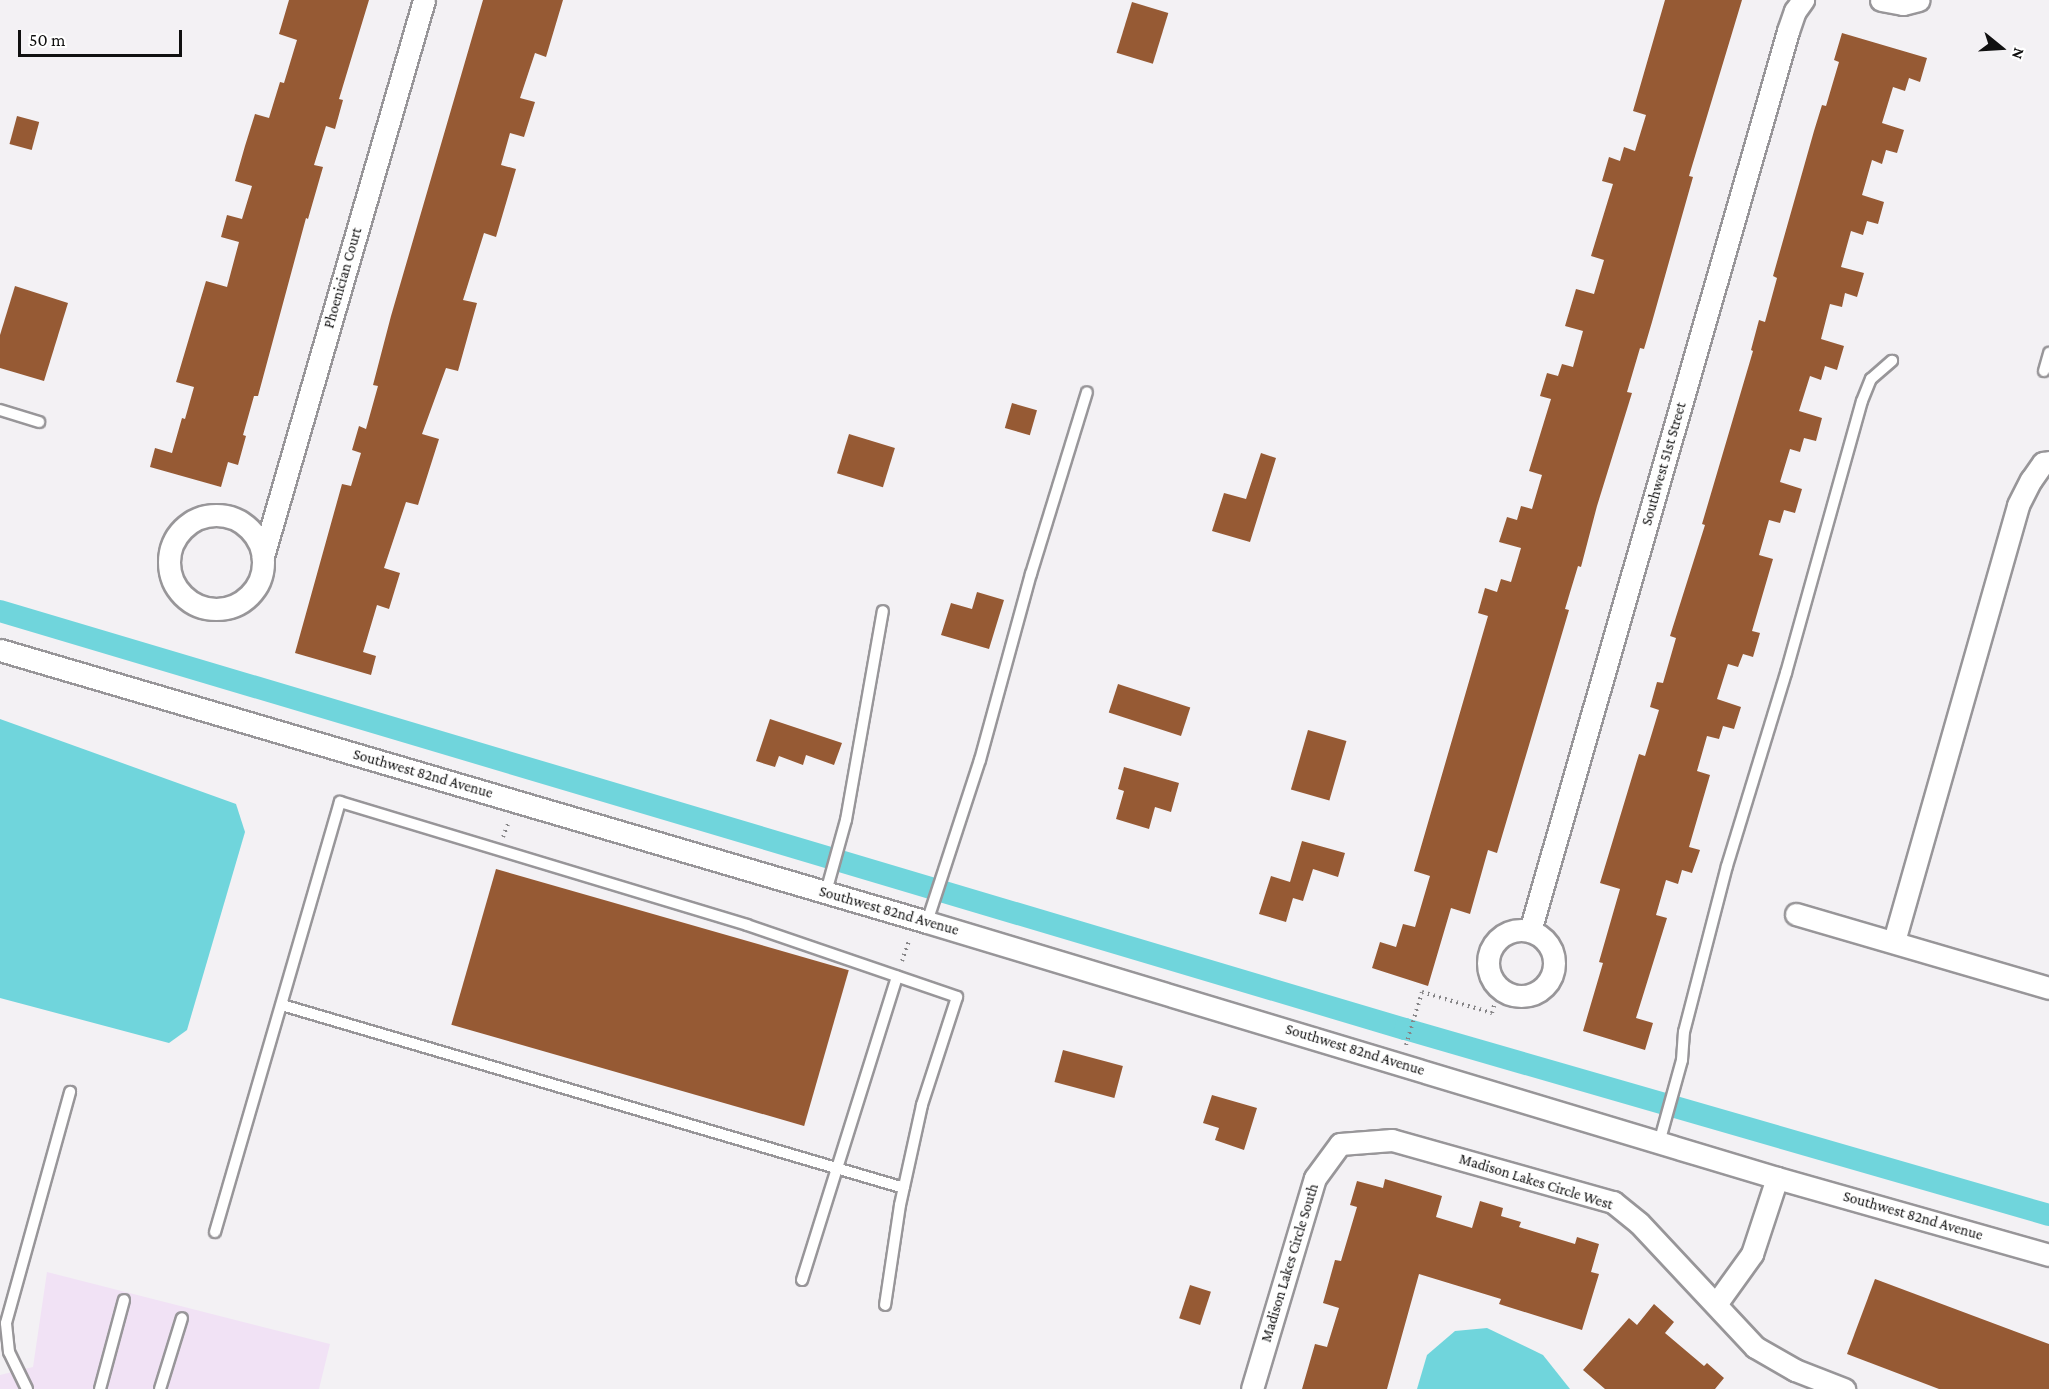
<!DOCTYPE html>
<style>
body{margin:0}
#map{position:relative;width:2049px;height:1389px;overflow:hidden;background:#f3f1f4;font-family:"Crimson Pro",serif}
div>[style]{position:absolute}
.commercial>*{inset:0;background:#f1e2f5}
.water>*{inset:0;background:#70d5dc}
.canal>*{height:22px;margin:-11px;padding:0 11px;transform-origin:11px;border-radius:11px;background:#70d5dc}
.building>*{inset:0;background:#965a34;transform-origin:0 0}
.path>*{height:4px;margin-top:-2px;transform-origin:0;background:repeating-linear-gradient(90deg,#868587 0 1.5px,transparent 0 6px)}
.roads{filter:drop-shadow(2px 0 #989699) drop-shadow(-2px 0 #989699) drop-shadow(0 2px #989699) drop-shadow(0 -2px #989699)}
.service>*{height:10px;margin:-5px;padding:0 5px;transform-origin:5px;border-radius:5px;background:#fff}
.minor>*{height:21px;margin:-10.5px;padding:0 10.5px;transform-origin:10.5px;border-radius:10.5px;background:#fff}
.minor>.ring{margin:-10.5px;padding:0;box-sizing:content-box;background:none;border:21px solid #fff;border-radius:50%}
span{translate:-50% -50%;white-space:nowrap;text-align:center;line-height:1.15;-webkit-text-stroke:4.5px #fff;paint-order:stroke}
.street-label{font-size:15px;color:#101010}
.north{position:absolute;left:1971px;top:18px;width:60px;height:60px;-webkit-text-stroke:4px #fff;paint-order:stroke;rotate:108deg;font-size:16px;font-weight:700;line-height:24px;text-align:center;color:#101010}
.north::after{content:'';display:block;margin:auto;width:21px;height:27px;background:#101010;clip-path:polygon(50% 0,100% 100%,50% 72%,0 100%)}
.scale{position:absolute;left:18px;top:30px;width:164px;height:27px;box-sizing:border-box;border:3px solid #101010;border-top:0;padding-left:8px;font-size:18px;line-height:21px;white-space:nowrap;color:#101010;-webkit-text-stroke:4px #fff;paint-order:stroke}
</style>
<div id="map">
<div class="commercial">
<i style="clip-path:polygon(47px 1272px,330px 1344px,319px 1389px,0 1389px,0 1375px,33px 1367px)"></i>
</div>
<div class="water">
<i style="clip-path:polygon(0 719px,236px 804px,245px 832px,187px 1030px,169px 1043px,0 998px)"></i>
<i style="clip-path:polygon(1487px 1328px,1543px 1355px,1570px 1389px,1417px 1389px,1427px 1355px,1455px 1331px)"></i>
</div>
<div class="canal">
<i style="left:0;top:611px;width:1466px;rotate:16.57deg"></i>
<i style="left:1405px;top:1029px;width:670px;rotate:16.11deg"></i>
</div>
<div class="building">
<i style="clip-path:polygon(289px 0,369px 0,339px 99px,343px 100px,335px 129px,326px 126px,314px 165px,323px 167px,308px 219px,306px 218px,258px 396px,254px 396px,243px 435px,246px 436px,238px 465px,228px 462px,221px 487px,150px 467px,155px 448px,172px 453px,182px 418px,185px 419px,194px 387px,176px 382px,206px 281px,227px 287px,239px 242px,221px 237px,227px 215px,242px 219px,252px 186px,235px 181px,245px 146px,255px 114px,269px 118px,280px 82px,284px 83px,297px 40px,279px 34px)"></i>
<i style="clip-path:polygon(483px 0,563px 0,546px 57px,535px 53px,520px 98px,535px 102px,524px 137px,510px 133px,501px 165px,516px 169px,496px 237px,484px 233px,463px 300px,477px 303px,458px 371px,446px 368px,422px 434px,439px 439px,418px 505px,406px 502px,384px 568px,400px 573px,389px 609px,377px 605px,363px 652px,376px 656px,371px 675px,295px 653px,342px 484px,351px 486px,361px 453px,352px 450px,359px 426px,366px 429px,378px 386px,373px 385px,391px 316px)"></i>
<i style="clip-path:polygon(1665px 0,1742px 0,1689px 176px,1693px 177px,1652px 322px,1644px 349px,1640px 348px,1627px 392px,1632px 393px,1597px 506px,1581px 567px,1578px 566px,1565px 609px,1569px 610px,1497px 853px,1488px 850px,1470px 914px,1451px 908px,1428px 986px,1372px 968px,1380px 942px,1396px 947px,1403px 924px,1415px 927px,1430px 876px,1414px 871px,1488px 616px,1478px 613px,1485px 588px,1497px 592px,1501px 579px,1511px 582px,1521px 548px,1499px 542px,1507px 517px,1517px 520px,1521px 506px,1532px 509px,1542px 475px,1529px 471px,1551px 399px,1540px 396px,1547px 373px,1558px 376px,1562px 364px,1573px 367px,1583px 331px,1565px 326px,1576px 289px,1594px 294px,1604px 260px,1591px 256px,1613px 184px,1602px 181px,1609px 157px,1620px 161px,1624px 147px,1635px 151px,1646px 115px,1633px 111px)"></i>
<i style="left:1132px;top:2px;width:38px;height:53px;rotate:17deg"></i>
<i style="clip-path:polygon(1842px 33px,1927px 58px,1920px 82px,1909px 78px,1905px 91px,1893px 87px,1882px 123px,1904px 130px,1897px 153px,1886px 150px,1882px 164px,1872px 160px,1862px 195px,1884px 202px,1878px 224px,1867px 221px,1863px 235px,1851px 231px,1841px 267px,1864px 273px,1857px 297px,1845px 293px,1842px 307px,1830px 304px,1821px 339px,1844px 346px,1837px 370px,1825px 366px,1821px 380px,1810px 376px,1799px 411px,1822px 418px,1816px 441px,1804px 438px,1800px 452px,1790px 449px,1780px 482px,1802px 489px,1795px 513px,1784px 510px,1780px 523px,1769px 520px,1759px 555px,1773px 559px,1752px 631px,1760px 633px,1753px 657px,1743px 654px,1738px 667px,1728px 664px,1717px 699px,1741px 707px,1734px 729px,1723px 726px,1719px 739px,1707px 736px,1697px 771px,1710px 775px,1689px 847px,1700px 850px,1692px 873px,1682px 870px,1678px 884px,1666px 880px,1656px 915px,1667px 918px,1636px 1018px,1653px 1023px,1645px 1050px,1583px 1031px,1603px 963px,1599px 962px,1620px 889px,1600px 883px,1639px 754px,1645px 756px,1659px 710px,1650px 707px,1657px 682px,1663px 683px,1676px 638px,1670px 636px,1705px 525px,1702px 524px,1753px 351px,1751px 350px,1759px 320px,1765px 322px,1777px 278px,1773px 276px,1814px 131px,1822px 105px,1826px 106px,1839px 62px,1834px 60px)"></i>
<i style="left:17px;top:116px;width:23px;height:29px;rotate:15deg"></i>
<i style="clip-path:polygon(15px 286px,68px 303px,44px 381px,0 368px,0 335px)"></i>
<i style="left:1012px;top:403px;width:26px;height:26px;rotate:16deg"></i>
<i style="left:849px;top:434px;width:48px;height:41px;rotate:17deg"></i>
<i style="clip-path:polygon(1261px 453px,1276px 458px,1250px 542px,1212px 531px,1224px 493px,1246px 499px)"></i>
<i style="clip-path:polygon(977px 592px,1004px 600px,989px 649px,941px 635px,951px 603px,972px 609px)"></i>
<i style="left:1118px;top:684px;width:76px;height:30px;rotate:18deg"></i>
<i style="clip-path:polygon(770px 719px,842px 743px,834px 765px,806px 755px,803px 765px,779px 756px,775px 767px,756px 761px)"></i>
<i style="left:1308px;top:730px;width:40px;height:62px;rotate:16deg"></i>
<i style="clip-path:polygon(1124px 767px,1179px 783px,1171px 812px,1155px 807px,1149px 829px,1116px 819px,1124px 791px,1118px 789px)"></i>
<i style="clip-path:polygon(1302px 841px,1345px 853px,1338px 877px,1313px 869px,1303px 901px,1293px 898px,1286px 922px,1259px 914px,1271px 876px,1290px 882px)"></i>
<i style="left:496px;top:869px;width:367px;height:162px;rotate:16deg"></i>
<i style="left:1063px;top:1050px;width:62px;height:33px;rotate:15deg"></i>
<i style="clip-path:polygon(1212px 1095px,1257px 1108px,1244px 1150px,1215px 1140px,1219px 1128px,1203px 1123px)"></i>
<i style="clip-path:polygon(1385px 1179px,1442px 1196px,1436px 1217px,1472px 1228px,1480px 1201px,1503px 1208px,1501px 1216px,1521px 1222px,1519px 1227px,1575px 1244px,1577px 1237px,1599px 1244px,1591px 1272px,1599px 1274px,1582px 1330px,1499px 1304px,1501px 1299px,1419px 1274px,1387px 1389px,1302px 1389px,1315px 1344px,1327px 1347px,1339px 1308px,1323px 1303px,1335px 1260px,1341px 1261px,1357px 1207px,1350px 1205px,1357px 1181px,1383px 1188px)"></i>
<i style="clip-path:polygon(1875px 1279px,2049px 1344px,2049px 1389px,1939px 1389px,1847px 1354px)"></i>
<i style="left:1190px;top:1285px;width:22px;height:35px;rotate:18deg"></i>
<i style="clip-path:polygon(1654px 1304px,1674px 1322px,1665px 1333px,1704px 1366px,1707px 1363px,1724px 1378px,1715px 1389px,1605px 1389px,1583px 1370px,1629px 1318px,1637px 1325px)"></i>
</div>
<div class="path">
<i style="left:503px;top:837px;width:17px;rotate:-69deg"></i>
<i style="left:902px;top:961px;width:21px;rotate:-71deg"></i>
<i style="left:1406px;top:1045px;width:55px;rotate:-73.2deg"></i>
<i style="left:1422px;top:992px;width:73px;rotate:16.7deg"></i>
<i style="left:1492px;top:1013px;width:11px;rotate:-75deg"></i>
</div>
<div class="roads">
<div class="service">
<i style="left:2044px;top:371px;width:19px;rotate:-74deg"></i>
<i style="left:0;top:410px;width:41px;rotate:17.1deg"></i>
<i style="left:826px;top:892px;width:75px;rotate:-74.5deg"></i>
<i style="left:846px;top:820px;width:212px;rotate:-80deg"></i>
<i style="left:927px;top:922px;width:170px;rotate:-71.9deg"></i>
<i style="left:980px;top:760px;width:193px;rotate:-74.7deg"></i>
<i style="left:1031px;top:574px;width:190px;rotate:-72.9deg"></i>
<i style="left:282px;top:1005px;width:648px;rotate:16.39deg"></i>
<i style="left:1659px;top:1143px;width:86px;rotate:-74.5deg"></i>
<i style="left:1682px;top:1060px;width:28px;rotate:-86deg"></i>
<i style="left:1684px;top:1032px;width:171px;rotate:-75.5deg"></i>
<i style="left:1727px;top:866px;width:202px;rotate:-73deg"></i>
<i style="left:1786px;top:673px;width:282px;rotate:-74.4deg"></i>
<i style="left:1862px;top:401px;width:24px;rotate:-68deg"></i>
<i style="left:1871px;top:379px;width:28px;rotate:-41deg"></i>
<i style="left:215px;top:1232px;width:448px;rotate:-73.8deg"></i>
<i style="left:340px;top:802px;width:425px;rotate:16.8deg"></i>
<i style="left:747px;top:925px;width:222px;rotate:18.9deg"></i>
<i style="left:957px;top:997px;width:114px;rotate:108deg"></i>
<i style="left:922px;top:1105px;width:102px;rotate:102.4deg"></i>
<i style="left:900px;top:1205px;width:101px;rotate:98.5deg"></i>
<i style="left:802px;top:1280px;width:318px;rotate:-72.6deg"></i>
<i style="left:27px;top:1389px;width:41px;rotate:-115.9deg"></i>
<i style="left:9px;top:1352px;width:29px;rotate:-96deg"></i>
<i style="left:6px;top:1323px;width:240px;rotate:-74.5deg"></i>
<i style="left:100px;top:1389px;width:92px;rotate:-74.9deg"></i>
<i style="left:160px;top:1389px;width:74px;rotate:-72.8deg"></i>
</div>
<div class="minor">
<i style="left:1881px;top:0;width:22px;rotate:10deg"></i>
<i style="left:1903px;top:4px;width:16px;rotate:-14deg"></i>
<i class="ring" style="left:169px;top:515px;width:73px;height:73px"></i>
<i style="left:263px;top:556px;width:579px;rotate:-73.85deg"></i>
<i style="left:0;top:650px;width:966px;rotate:16.35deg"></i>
<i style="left:927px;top:922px;width:888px;rotate:16.76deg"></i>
<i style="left:1777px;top:1178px;width:283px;rotate:15.8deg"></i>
<i style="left:1796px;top:914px;width:264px;rotate:16.3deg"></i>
<i class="ring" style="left:1488px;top:930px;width:45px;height:45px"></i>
<i style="left:1530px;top:931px;width:936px;rotate:-74deg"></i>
<i style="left:1788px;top:31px;width:21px;rotate:-71deg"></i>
<i style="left:1795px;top:11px;width:14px;rotate:-54deg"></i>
<i style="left:1894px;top:941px;width:453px;rotate:-74.1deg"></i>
<i style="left:2018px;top:505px;width:28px;rotate:-63deg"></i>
<i style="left:2031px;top:480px;width:21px;rotate:-55deg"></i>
<i style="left:2043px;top:463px;width:6px;rotate:-9deg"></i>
<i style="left:1716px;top:1304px;width:62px;rotate:-54.2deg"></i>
<i style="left:1752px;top:1254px;width:80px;rotate:-71.8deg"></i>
<i style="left:1252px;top:1389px;width:220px;rotate:-73.4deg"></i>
<i style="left:1315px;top:1178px;width:42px;rotate:-53.7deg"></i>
<i style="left:1340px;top:1144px;width:52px;rotate:-4.4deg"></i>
<i style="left:1392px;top:1140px;width:230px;rotate:15.7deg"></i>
<i style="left:1613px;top:1202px;width:33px;rotate:39deg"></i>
<i style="left:1639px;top:1223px;width:170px;rotate:46.9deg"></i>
<i style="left:1755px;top:1347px;width:46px;rotate:29.9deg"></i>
<i style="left:1795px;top:1370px;width:53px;rotate:21.2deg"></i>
</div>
</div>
<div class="street-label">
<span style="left:343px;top:278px;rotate:-74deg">Phoenician Court</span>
<span style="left:1664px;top:464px;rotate:-74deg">Southwest 51st Street</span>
<span style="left:423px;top:774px;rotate:16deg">Southwest 82nd Avenue</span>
<span style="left:889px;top:911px;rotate:16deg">Southwest 82nd Avenue</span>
<span style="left:1355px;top:1050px;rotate:17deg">Southwest 82nd Avenue</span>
<span style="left:1536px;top:1182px;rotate:17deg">Madison Lakes Circle West</span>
<span style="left:1913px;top:1216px;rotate:16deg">Southwest 82nd Avenue</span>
<span style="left:1290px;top:1263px;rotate:-73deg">Madison Lakes Circle South</span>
</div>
<div class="north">N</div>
<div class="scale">50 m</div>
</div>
